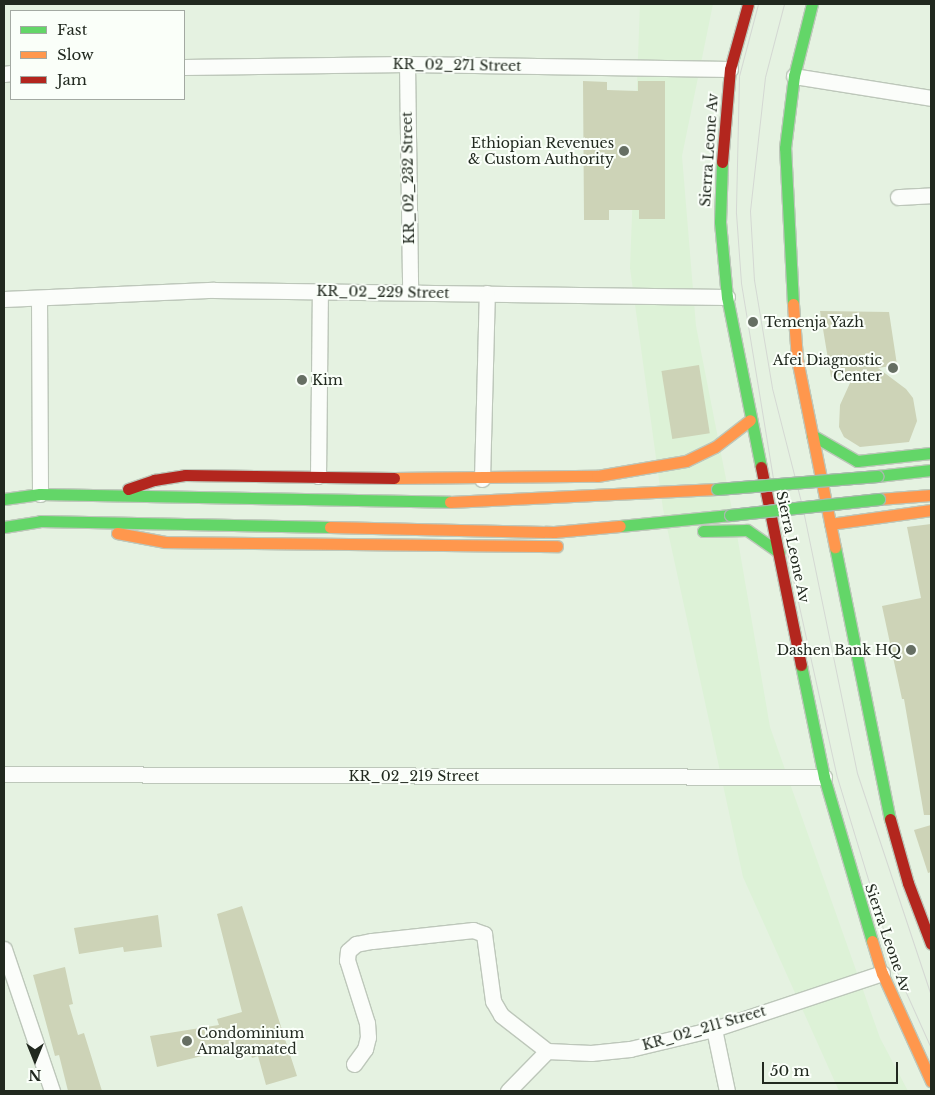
<!DOCTYPE html>
<style>
body{margin:0}
#map{position:relative;width:935px;height:1095px;overflow:hidden;background:#e5f2e1;font-family:"Libre Baskerville",serif}
div>[style]{position:absolute}
.built>*{inset:0;background:#ddf2d7}
.building>*{inset:0;background:#cdd3b7;transform-origin:0 0}
.roads{filter:drop-shadow(1px 0 #bdc7ba) drop-shadow(-1px 0 #bdc7ba) drop-shadow(0 1px #bdc7ba) drop-shadow(0 -1px #bdc7ba)}
.street>*{height:15px;margin:-7.5px;padding:0 7.5px;transform-origin:7.5px;border-radius:7.5px;background:#fbfdfa}
.fast>*{height:11px;margin:-5.5px;padding:0 5.5px;transform-origin:5.5px;border-radius:5.5px;background:#63d668}
.slow>*{height:11px;margin:-5.5px;padding:0 5.5px;transform-origin:5.5px;border-radius:5.5px;background:#ff974d}
.jam>*{height:11px;margin:-5.5px;padding:0 5.5px;transform-origin:5.5px;border-radius:5.5px;background:#b3261e}
.tram>*{height:1px;margin:-0.5px;padding:0 0.5px;transform-origin:0.5px;border-radius:0.5px;background:#d4d8d3}
.bridges{filter:drop-shadow(1px 0 #a7b9ac) drop-shadow(-1px 0 #a7b9ac) drop-shadow(0 1px #a7b9ac) drop-shadow(0 -1px #a7b9ac)}
.fast-bridge>*{height:11px;margin:-5.5px;padding:0 5.5px;transform-origin:5.5px;border-radius:5.5px;background:#63d668}
.dots>*{width:14px;height:14px;translate:-50% -50%;box-sizing:border-box;border:2px solid #fafff9;border-radius:50%}
span{translate:-50% -50%;white-space:nowrap;text-align:center;line-height:1.15;-webkit-text-stroke:4px #fafff9;paint-order:stroke}
.street-label{font-size:14px;color:#21291f}
.poi-label{font-size:14px;color:#21291f}
.right{translate:-100% -50%;text-align:right}
.left{translate:0 -50%;text-align:left}
.frame{position:absolute;inset:0;border:5px solid #21291f;pointer-events:none}
.legend{position:absolute;left:10px;top:10px;width:175px;height:90px;box-sizing:border-box;background:#fafff9;border:1px solid #a3a9a2;margin:0;padding:6px 9px;list-style:none;font-size:15px;color:#21291f}
.legend li{display:flex;align-items:center;gap:10px;height:25px}
.legend b{width:25px;border:1px solid #a3a9a2}
.north{position:absolute;left:10px;top:1035px;width:50px;height:50px;-webkit-text-stroke:4px #fafff9;paint-order:stroke;rotate:180deg;font-size:14px;font-weight:700;line-height:20px;text-align:center;color:#21291f}
.north::after{content:'';display:block;margin:auto;width:18px;height:22px;background:#21291f;clip-path:polygon(50% 0,100% 100%,50% 72%,0 100%)}
.scale{position:absolute;left:762px;top:1062px;width:136px;height:22px;box-sizing:border-box;border:2px solid #21291f;border-top:0;padding-left:6px;font-size:15px;line-height:18px;white-space:nowrap;color:#21291f;-webkit-text-stroke:4px #fafff9;paint-order:stroke}
</style>
<div id="map">
<div class="built">
<i style="clip-path:polygon(640px 4px,713px 4px,682px 156px,696px 326px,737px 535px,770px 727px,880px 1038px,908px 1091px,839px 1091px,743px 877px,663px 509px,630px 268px)"></i>
</div>
<div class="building">
<i style="clip-path:polygon(583px 81px,607px 82px,607px 90px,638px 91px,638px 81px,665px 81px,665px 219px,639px 219px,639px 210px,609px 210px,609px 220px,584px 220px)"></i>
<i style="clip-path:polygon(820px 311px,889px 312px,897px 365px,878px 368px,906px 389px,913px 398px,917px 421px,909px 442px,860px 447px,844px 437px,839px 427px,840px 405px,855px 372px,831px 377px)"></i>
<i style="left:699px;top:365px;width:69px;height:38px;rotate:81deg"></i>
<i style="clip-path:polygon(931px 524px,931px 815px,924px 815px,904px 699px,902px 699px,882px 606px,921px 598px,907px 527px)"></i>
<i style="clip-path:polygon(931px 825px,931px 872px,928px 873px,914px 830px)"></i>
<i style="clip-path:polygon(242px 906px,297px 1076px,266px 1085px,258px 1056px,252px 1058px,247px 1045px,157px 1067px,150px 1036px,219px 1025px,217px 1019px,242px 1012px,217px 914px)"></i>
<i style="clip-path:polygon(158px 915px,162px 947px,124px 952px,123px 947px,79px 954px,74px 928px)"></i>
<i style="clip-path:polygon(65px 967px,73px 1004px,69px 1005px,78px 1035px,84px 1033px,102px 1091px,68px 1091px,59px 1055px,55px 1056px,33px 975px)"></i>
</div>
<div class="roads">
<div class="street">
<i style="left:407px;top:64px;width:228px;rotate:89.2deg"></i>
<i style="left:184px;top:67px;width:223px;rotate:-0.8deg"></i>
<i style="left:407px;top:64px;width:323px;rotate:0.9deg"></i>
<i style="left:4px;top:74px;width:7px;rotate:-8deg"></i>
<i style="left:794px;top:76px;width:139px;rotate:9.1deg"></i>
<i style="left:898px;top:197px;width:33px;rotate:-3deg"></i>
<i style="left:39px;top:298px;width:196px;rotate:89.7deg"></i>
<i style="left:4px;top:299px;width:210px;rotate:-2.5deg"></i>
<i style="left:214px;top:290px;width:513px;rotate:0.78deg"></i>
<i style="left:318px;top:476px;width:185px;rotate:-89.4deg"></i>
<i style="left:482px;top:479px;width:186px;rotate:-88.5deg"></i>
<i style="left:4px;top:774px;width:820px;rotate:0.21deg"></i>
<i style="left:4px;top:949px;width:150px;rotate:71.3deg"></i>
<i style="left:714px;top:1029px;width:63px;rotate:78.2deg"></i>
<i style="left:354px;top:1064px;width:19px;rotate:-54deg"></i>
<i style="left:365px;top:1049px;width:12px;rotate:-76deg"></i>
<i style="left:368px;top:1037px;width:14px;rotate:-94deg"></i>
<i style="left:367px;top:1023px;width:66px;rotate:-107.6deg"></i>
<i style="left:347px;top:960px;width:9px;rotate:-84deg"></i>
<i style="left:348px;top:951px;width:11px;rotate:-41deg"></i>
<i style="left:356px;top:944px;width:16px;rotate:-11deg"></i>
<i style="left:372px;top:941px;width:102px;rotate:-6.2deg"></i>
<i style="left:473px;top:930px;width:12px;rotate:20deg"></i>
<i style="left:484px;top:934px;width:68px;rotate:82.3deg"></i>
<i style="left:493px;top:1001px;width:16px;rotate:60deg"></i>
<i style="left:501px;top:1015px;width:58px;rotate:38deg"></i>
<i style="left:508px;top:1091px;width:56px;rotate:-45.7deg"></i>
<i style="left:547px;top:1051px;width:44px;rotate:2.6deg"></i>
<i style="left:591px;top:1053px;width:39px;rotate:-6deg"></i>
<i style="left:630px;top:1049px;width:86px;rotate:-13.4deg"></i>
<i style="left:714px;top:1029px;width:177px;rotate:-18.4deg"></i>
</div>
<div class="fast">
<i style="left:722px;top:162px;width:60px;rotate:91.9deg"></i>
<i style="left:720px;top:222px;width:75px;rotate:84.7deg"></i>
<i style="left:727px;top:297px;width:173px;rotate:78.7deg"></i>
<i style="left:793px;top:304px;width:156px;rotate:-92.9deg"></i>
<i style="left:785px;top:148px;width:73px;rotate:-82.9deg"></i>
<i style="left:794px;top:76px;width:74px;rotate:-76deg"></i>
<i style="left:812px;top:435px;width:52px;rotate:30deg"></i>
<i style="left:857px;top:461px;width:74px;rotate:-6.2deg"></i>
<i style="left:877px;top:476px;width:54px;rotate:-6.3deg"></i>
<i style="left:4px;top:499px;width:36px;rotate:-8deg"></i>
<i style="left:40px;top:494px;width:410px;rotate:1.1deg"></i>
<i style="left:620px;top:526px;width:111px;rotate:-5.7deg"></i>
<i style="left:4px;top:527px;width:36px;rotate:-9deg"></i>
<i style="left:40px;top:521px;width:290px;rotate:1.2deg"></i>
<i style="left:703px;top:531px;width:44px;rotate:-1.3deg"></i>
<i style="left:747px;top:530px;width:39px;rotate:35deg"></i>
<i style="left:835px;top:547px;width:278px;rotate:78.6deg"></i>
<i style="left:801px;top:665px;width:114px;rotate:78.4deg"></i>
<i style="left:824px;top:777px;width:171px;rotate:73.7deg"></i>
</div>
<div class="slow">
<i style="left:793px;top:304px;width:55px;rotate:85.8deg"></i>
<i style="left:797px;top:359px;width:192px;rotate:78.6deg"></i>
<i style="left:394px;top:478px;width:203px;rotate:-0.6deg"></i>
<i style="left:597px;top:476px;width:90px;rotate:-9.6deg"></i>
<i style="left:686px;top:461px;width:32px;rotate:-26deg"></i>
<i style="left:715px;top:447px;width:44px;rotate:-37.6deg"></i>
<i style="left:879px;top:499px;width:52px;rotate:-4.4deg"></i>
<i style="left:450px;top:502px;width:267px;rotate:-2.8deg"></i>
<i style="left:830px;top:524px;width:102px;rotate:-7.9deg"></i>
<i style="left:330px;top:527px;width:224px;rotate:1.3deg"></i>
<i style="left:554px;top:532px;width:66px;rotate:-5.2deg"></i>
<i style="left:117px;top:533px;width:49px;rotate:10.6deg"></i>
<i style="left:165px;top:542px;width:392px;rotate:0.6deg"></i>
<i style="left:872px;top:941px;width:34px;rotate:73deg"></i>
<i style="left:882px;top:973px;width:119px;rotate:65.6deg"></i>
</div>
<div class="jam">
<i style="left:722px;top:162px;width:93px;rotate:-85.1deg"></i>
<i style="left:730px;top:69px;width:67px;rotate:-74.5deg"></i>
<i style="left:761px;top:467px;width:202px;rotate:78.6deg"></i>
<i style="left:128px;top:489px;width:28px;rotate:-19deg"></i>
<i style="left:154px;top:480px;width:31px;rotate:-9deg"></i>
<i style="left:185px;top:475px;width:209px;rotate:0.8deg"></i>
<i style="left:890px;top:819px;width:66px;rotate:74.3deg"></i>
<i style="left:908px;top:883px;width:65px;rotate:69.3deg"></i>
</div>
</div>
<div class="tram">
<i style="left:758px;top:4px;width:74px;rotate:104.8deg"></i>
<i style="left:739px;top:76px;width:137px;rotate:91.3deg"></i>
<i style="left:736px;top:213px;width:70px;rotate:85.9deg"></i>
<i style="left:741px;top:283px;width:236px;rotate:80.7deg"></i>
<i style="left:779px;top:516px;width:267px;rotate:77.5deg"></i>
<i style="left:837px;top:777px;width:200px;rotate:73.1deg"></i>
<i style="left:895px;top:968px;width:88px;rotate:65.8deg"></i>
<i style="left:784px;top:4px;width:75px;rotate:104.6deg"></i>
<i style="left:765px;top:77px;width:135px;rotate:96.4deg"></i>
<i style="left:750px;top:211px;width:69px;rotate:86.7deg"></i>
<i style="left:754px;top:280px;width:109px;rotate:80.5deg"></i>
<i style="left:772px;top:388px;width:126px;rotate:75.7deg"></i>
<i style="left:803px;top:510px;width:268px;rotate:78.4deg"></i>
<i style="left:857px;top:773px;width:235px;rotate:71.6deg"></i>
</div>
<div class="bridges">
<div class="fast-bridge">
<i style="left:717px;top:489px;width:161px;rotate:-4.6deg"></i>
<i style="left:730px;top:515px;width:150px;rotate:-6.1deg"></i>
</div>
</div>
<div class="dots">
<i style="left:624px;top:151px;background:#666f63"></i>
<i style="left:753px;top:322px;background:#666f63"></i>
<i style="left:893px;top:368px;background:#666f63"></i>
<i style="left:302px;top:380px;background:#666f63"></i>
<i style="left:911px;top:650px;background:#666f63"></i>
<i style="left:187px;top:1041px;background:#666f63"></i>
</div>
<div class="street-label">
<span style="left:457px;top:65px;rotate:1deg">KR_02_271 Street</span>
<span style="left:709px;top:150px;rotate:-86deg">Sierra Leone Av</span>
<span style="left:408px;top:178px;rotate:-91deg">KR_02_232 Street</span>
<span style="left:383px;top:292px;rotate:1deg">KR_02_229 Street</span>
<span style="left:793px;top:547px;rotate:78deg">Sierra Leone Av</span>
<span style="left:414px;top:776px">KR_02_219 Street</span>
<span style="left:888px;top:938px;rotate:71deg">Sierra Leone Av</span>
<span style="left:704px;top:1028px;rotate:-16deg">KR_02_211 Street</span>
</div>
<div class="poi-label">
<span class="right" style="left:614px;top:151px">Ethiopian Revenues<br>&amp; Custom Authority</span>
<span class="left" style="left:764px;top:322px">Temenja Yazh</span>
<span class="right" style="left:882px;top:368px">Afei Diagnostic<br>Center</span>
<span class="left" style="left:312px;top:380px">Kim</span>
<span class="right" style="left:901px;top:650px">Dashen Bank HQ</span>
<span class="left" style="left:197px;top:1041px">Condominium<br>Amalgamated</span>
</div>
<div class="frame"></div>
<ul class="legend">
<li><b style="height:6px;background:#63d668"></b>Fast</li>
<li><b style="height:6px;background:#ff974d"></b>Slow</li>
<li><b style="height:6px;background:#b3261e"></b>Jam</li>
</ul>
<div class="north">N</div>
<div class="scale">50 m</div>
</div>
